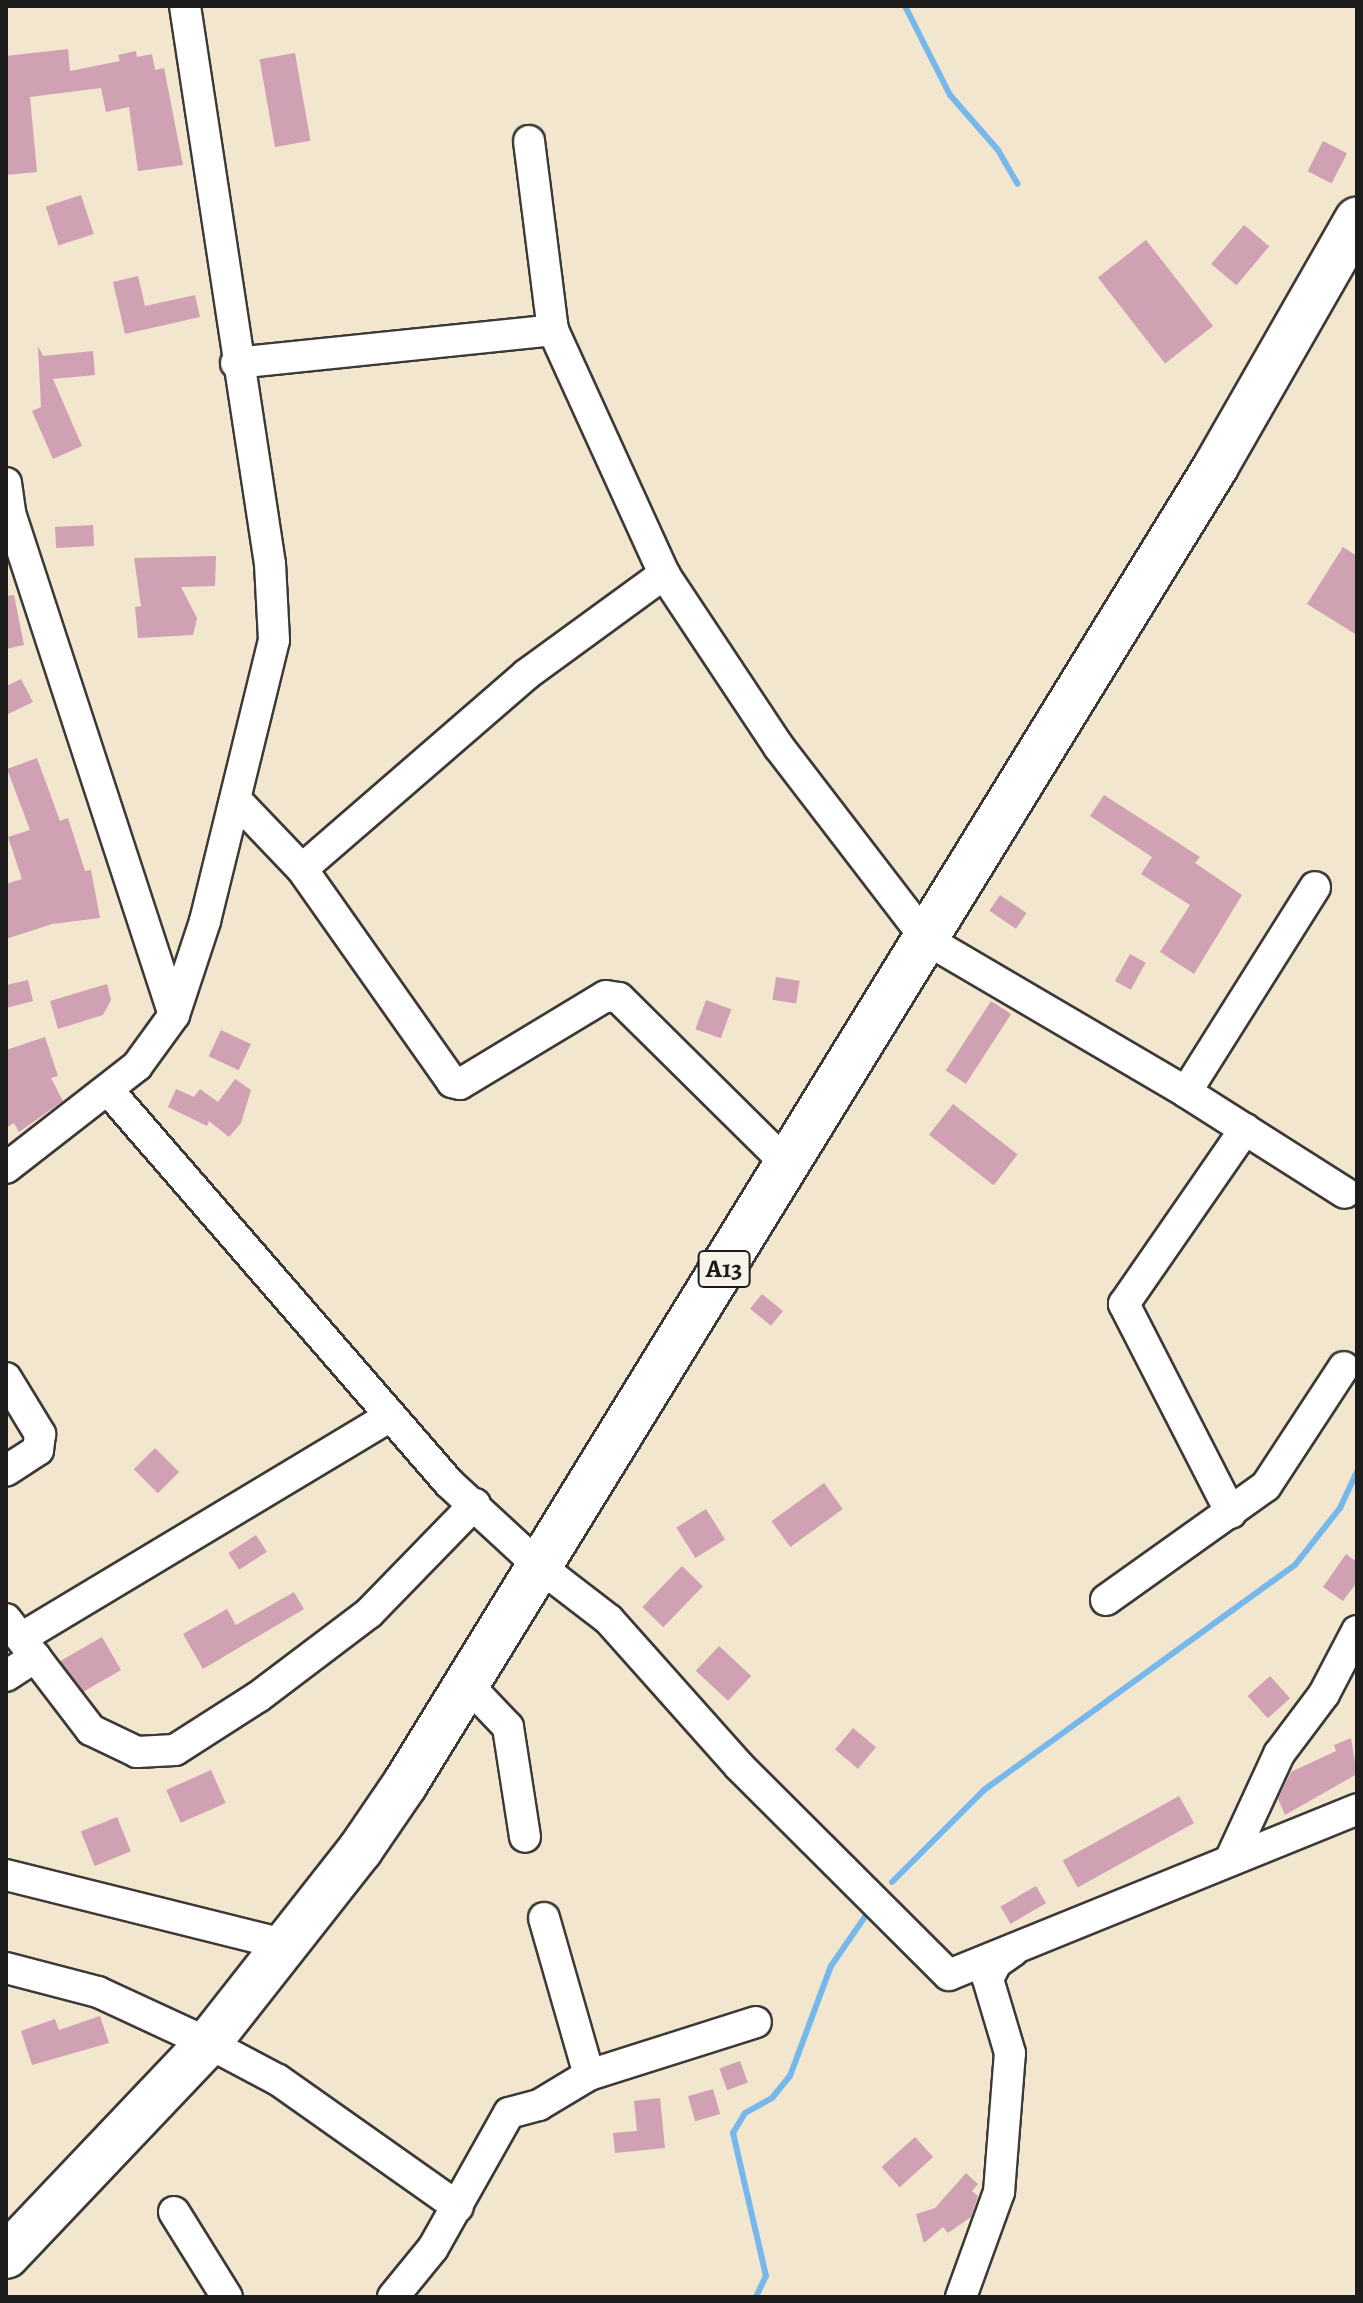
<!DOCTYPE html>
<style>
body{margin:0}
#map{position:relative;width:1363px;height:2303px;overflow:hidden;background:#f3e6cf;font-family:Alegreya,serif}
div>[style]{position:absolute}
.stream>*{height:6px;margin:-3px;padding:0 3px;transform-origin:3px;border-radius:3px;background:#76b8eb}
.building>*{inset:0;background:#d0a1b3;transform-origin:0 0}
.roads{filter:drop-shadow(2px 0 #3c3a37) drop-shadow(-2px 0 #3c3a37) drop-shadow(0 2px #3c3a37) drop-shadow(0 -2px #3c3a37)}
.minor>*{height:30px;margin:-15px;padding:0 15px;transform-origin:15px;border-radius:15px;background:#fff}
.highway>*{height:44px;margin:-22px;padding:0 22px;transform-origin:22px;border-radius:22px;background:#fff}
span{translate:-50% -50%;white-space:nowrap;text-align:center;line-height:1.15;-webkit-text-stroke:6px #f7f3e8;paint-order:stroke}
.shield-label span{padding:2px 6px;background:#f7f3e8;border:2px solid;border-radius:6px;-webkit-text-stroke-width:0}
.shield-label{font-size:26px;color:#1c1c1c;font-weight:700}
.frame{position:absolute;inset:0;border:8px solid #1c1c1c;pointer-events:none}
</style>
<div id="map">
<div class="stream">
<i style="left:905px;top:6px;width:100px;rotate:63.2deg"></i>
<i style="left:950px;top:95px;width:73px;rotate:48.9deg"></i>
<i style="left:998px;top:150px;width:39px;rotate:60deg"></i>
<i style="left:892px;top:1882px;width:130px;rotate:-45deg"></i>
<i style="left:984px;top:1790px;width:384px;rotate:-35.9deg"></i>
<i style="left:1295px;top:1565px;width:73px;rotate:-51.7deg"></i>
<i style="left:1340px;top:1508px;width:40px;rotate:-65deg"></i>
<i style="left:756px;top:2297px;width:23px;rotate:-65deg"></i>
<i style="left:766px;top:2276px;width:147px;rotate:-103deg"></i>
<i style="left:733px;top:2133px;width:23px;rotate:-59deg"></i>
<i style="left:745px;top:2113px;width:31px;rotate:-29deg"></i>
<i style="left:772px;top:2098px;width:28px;rotate:-51deg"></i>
<i style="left:790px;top:2076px;width:117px;rotate:-69.6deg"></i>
<i style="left:831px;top:1966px;width:70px;rotate:-55.4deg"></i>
</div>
<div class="building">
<i style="clip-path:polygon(68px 49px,70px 71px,120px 61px,118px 55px,136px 51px,137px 57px,152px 54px,155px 70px,164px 68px,183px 165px,138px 171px,129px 107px,106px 112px,101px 88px,30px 97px,37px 172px,6px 175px,6px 56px)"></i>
<i style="left:295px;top:53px;width:89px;height:36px;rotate:80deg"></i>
<i style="left:1323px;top:141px;width:27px;height:34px;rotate:27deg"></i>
<i style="left:81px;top:195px;width:41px;height:37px;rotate:72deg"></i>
<i style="left:1244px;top:225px;width:33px;height:51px;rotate:40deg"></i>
<i style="left:1146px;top:240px;width:109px;height:61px;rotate:52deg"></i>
<i style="clip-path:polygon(138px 276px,145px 306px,195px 295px,200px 317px,125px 334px,113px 282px)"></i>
<i style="clip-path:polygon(38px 346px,43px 356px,93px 351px,95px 375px,53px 379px,82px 446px,53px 459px,32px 411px,41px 407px)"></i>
<i style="left:93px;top:525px;width:21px;height:38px;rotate:87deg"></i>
<i style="clip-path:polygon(1343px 547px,1357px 556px,1357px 635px,1307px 604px)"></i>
<i style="clip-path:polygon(216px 556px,215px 586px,181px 587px,197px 618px,193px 635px,138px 638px,135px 607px,141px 606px,134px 558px)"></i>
<i style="clip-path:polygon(14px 595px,24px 645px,6px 649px,6px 596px)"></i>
<i style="clip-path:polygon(21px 679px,33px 702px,6px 715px,6px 686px)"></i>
<i style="clip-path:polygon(37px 758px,60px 821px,68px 818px,85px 871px,91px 870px,100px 918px,52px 924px,6px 939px,6px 884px,22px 879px,8px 837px,30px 830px,7px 769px)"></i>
<i style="clip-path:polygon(1104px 795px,1200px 857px,1195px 863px,1242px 895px,1194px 974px,1160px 952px,1190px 905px,1141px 874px,1152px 857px,1090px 816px)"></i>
<i style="left:1000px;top:895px;width:32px;height:19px;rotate:34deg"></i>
<i style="left:1130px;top:954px;width:18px;height:31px;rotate:29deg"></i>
<i style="left:776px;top:977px;width:24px;height:23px;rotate:9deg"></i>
<i style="clip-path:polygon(28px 980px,33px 1001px,6px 1008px,6px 985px)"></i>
<i style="clip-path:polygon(107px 984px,111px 1000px,103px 1015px,58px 1029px,50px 1001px)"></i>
<i style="left:706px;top:1000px;width:27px;height:31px;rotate:20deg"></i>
<i style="left:991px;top:1001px;width:24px;height:83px;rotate:33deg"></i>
<i style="left:221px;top:1030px;width:33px;height:29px;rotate:25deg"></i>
<i style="clip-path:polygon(45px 1037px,58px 1076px,51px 1078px,63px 1101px,19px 1132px,14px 1123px,6px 1128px,6px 1050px)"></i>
<i style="clip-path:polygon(235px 1079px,251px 1090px,241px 1123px,229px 1137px,209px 1121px,207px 1126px,168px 1107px,176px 1089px,194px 1097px,200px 1089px,218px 1102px)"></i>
<i style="left:953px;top:1104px;width:82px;height:39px;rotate:38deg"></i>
<i style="left:762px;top:1294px;width:27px;height:19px;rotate:39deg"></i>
<i style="left:155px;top:1448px;width:34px;height:30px;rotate:45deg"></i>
<i style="left:824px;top:1483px;width:32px;height:65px;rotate:54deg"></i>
<i style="left:706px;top:1509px;width:36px;height:35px;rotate:58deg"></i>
<i style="left:256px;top:1535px;width:20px;height:33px;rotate:57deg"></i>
<i style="clip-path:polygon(1346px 1554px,1357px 1562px,1357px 1582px,1343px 1601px,1323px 1587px)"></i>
<i style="left:682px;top:1566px;width:29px;height:57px;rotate:44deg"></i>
<i style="clip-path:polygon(294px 1592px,304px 1609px,203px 1669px,183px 1634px,227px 1609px,236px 1625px)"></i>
<i style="left:102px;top:1637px;width:38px;height:48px;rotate:60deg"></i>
<i style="left:719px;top:1646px;width:44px;height:34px;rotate:43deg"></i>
<i style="left:1270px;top:1676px;width:30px;height:30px;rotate:48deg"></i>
<i style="left:853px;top:1728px;width:30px;height:28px;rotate:40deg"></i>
<i style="clip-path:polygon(1351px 1738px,1357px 1774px,1285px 1815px,1278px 1799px,1291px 1772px,1336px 1751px,1334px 1745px)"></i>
<i style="left:211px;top:1770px;width:36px;height:49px;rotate:66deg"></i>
<i style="left:1179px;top:1796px;width:31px;height:133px;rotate:61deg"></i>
<i style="left:117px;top:1817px;width:37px;height:39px;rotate:68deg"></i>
<i style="left:1036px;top:1886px;width:20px;height:41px;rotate:60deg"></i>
<i style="clip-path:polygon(100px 2016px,109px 2043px,32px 2065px,21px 2031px,55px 2019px,59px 2030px)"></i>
<i style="left:740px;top:2061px;width:23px;height:22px;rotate:70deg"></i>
<i style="left:713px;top:2089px;width:26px;height:26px;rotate:74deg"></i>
<i style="clip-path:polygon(660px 2098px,665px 2148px,615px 2153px,613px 2133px,637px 2131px,634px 2101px)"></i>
<i style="left:915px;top:2137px;width:27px;height:45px;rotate:48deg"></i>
<i style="clip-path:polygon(966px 2173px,978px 2184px,972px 2191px,978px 2196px,971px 2217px,948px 2233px,943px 2227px,924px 2243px,916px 2214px,935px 2208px)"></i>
</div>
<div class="roads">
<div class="minor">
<i style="left:529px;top:141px;width:191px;rotate:82.8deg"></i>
<i style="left:553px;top:330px;width:268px;rotate:65.5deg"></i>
<i style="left:664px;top:574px;width:208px;rotate:56.4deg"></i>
<i style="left:779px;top:747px;width:243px;rotate:52.5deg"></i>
<i style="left:927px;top:940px;width:300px;rotate:30.4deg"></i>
<i style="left:1186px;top:1092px;width:188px;rotate:32.4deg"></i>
<i style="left:236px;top:363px;width:319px;rotate:-5.9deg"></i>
<i style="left:6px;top:483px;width:30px;rotate:82deg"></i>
<i style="left:10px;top:513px;width:528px;rotate:71.91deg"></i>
<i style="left:236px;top:800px;width:95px;rotate:46.3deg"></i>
<i style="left:302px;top:869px;width:261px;rotate:54.8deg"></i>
<i style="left:452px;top:1082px;width:8px;rotate:14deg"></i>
<i style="left:460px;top:1084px;width:170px;rotate:-31.1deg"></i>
<i style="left:606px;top:996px;width:13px;rotate:9deg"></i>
<i style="left:619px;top:998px;width:238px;rotate:44.7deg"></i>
<i style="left:302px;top:869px;width:298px;rotate:-40.9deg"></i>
<i style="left:527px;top:674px;width:170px;rotate:-36.1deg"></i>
<i style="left:108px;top:1090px;width:520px;rotate:49.05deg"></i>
<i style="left:449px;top:1483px;width:122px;rotate:42.7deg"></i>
<i style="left:539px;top:1566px;width:88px;rotate:37.6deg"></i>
<i style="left:609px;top:1620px;width:195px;rotate:48.3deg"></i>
<i style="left:739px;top:1766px;width:296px;rotate:44.9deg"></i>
<i style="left:949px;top:1975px;width:440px;rotate:-22.1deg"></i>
<i style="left:1186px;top:1092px;width:242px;rotate:-57.8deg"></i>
<i style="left:6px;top:1168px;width:166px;rotate:-37.9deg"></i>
<i style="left:137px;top:1066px;width:63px;rotate:-54deg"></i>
<i style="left:174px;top:1015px;width:99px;rotate:-71.7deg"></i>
<i style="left:205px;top:921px;width:289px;rotate:-76.2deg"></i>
<i style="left:274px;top:640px;width:76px;rotate:-93deg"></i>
<i style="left:270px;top:564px;width:564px;rotate:-98.66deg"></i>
<i style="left:6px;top:1378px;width:66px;rotate:58.7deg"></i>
<i style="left:40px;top:1434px;width:16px;rotate:97deg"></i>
<i style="left:38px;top:1450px;width:38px;rotate:147deg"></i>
<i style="left:1231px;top:1513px;width:235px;rotate:-117.1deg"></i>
<i style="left:1124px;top:1304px;width:213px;rotate:-55.3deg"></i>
<i style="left:1106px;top:1600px;width:196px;rotate:-35.5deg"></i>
<i style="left:1266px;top:1486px;width:142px;rotate:-56.8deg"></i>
<i style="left:6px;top:1619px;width:140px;rotate:52.6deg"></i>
<i style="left:91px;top:1730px;width:51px;rotate:25.6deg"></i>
<i style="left:137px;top:1752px;width:38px;rotate:-3deg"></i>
<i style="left:175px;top:1750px;width:98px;rotate:-32.6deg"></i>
<i style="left:258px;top:1697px;width:139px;rotate:-37.1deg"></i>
<i style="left:369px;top:1613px;width:152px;rotate:-45.8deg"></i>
<i style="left:21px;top:1638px;width:431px;rotate:-31deg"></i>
<i style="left:6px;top:1676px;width:35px;rotate:-33deg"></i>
<i style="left:468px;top:1685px;width:58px;rotate:46.4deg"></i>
<i style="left:508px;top:1727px;width:111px;rotate:81.2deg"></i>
<i style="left:1231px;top:1858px;width:115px;rotate:-65.2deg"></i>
<i style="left:1279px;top:1754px;width:75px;rotate:-53.1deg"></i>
<i style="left:1324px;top:1694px;width:71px;rotate:-62.4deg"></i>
<i style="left:6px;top:1875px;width:290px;rotate:14deg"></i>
<i style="left:544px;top:1918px;width:163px;rotate:74deg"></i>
<i style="left:6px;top:1968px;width:95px;rotate:14.6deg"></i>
<i style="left:98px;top:1992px;width:121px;rotate:24.9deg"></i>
<i style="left:208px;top:2043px;width:79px;rotate:27.9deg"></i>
<i style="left:278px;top:2080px;width:220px;rotate:35.2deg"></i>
<i style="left:174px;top:2212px;width:100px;rotate:58.1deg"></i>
<i style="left:393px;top:2297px;width:63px;rotate:-50.8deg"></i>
<i style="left:433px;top:2248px;width:155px;rotate:-60.6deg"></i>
<i style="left:509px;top:2113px;width:31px;rotate:-15deg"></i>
<i style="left:539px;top:2105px;width:58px;rotate:-31deg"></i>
<i style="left:589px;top:2075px;width:175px;rotate:-17.6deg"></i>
<i style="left:961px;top:2297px;width:112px;rotate:-70.1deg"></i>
<i style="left:999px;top:2192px;width:139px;rotate:-85.5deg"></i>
<i style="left:1010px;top:2053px;width:77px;rotate:-106.6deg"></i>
<i style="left:988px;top:1979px;width:18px;rotate:-63deg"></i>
<i style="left:996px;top:1963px;width:21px;rotate:-35deg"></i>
</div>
<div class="highway">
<i style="left:6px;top:2256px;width:294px;rotate:-46.5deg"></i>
<i style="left:208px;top:2043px;width:246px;rotate:-51.8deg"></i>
<i style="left:360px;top:1850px;width:80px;rotate:-55.7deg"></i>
<i style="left:405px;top:1784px;width:1548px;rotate:-58.39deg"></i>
<i style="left:1216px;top:466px;width:284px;rotate:-60.2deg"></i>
</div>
</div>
<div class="shield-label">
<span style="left:724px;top:1269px">A13</span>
</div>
<div class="frame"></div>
</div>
